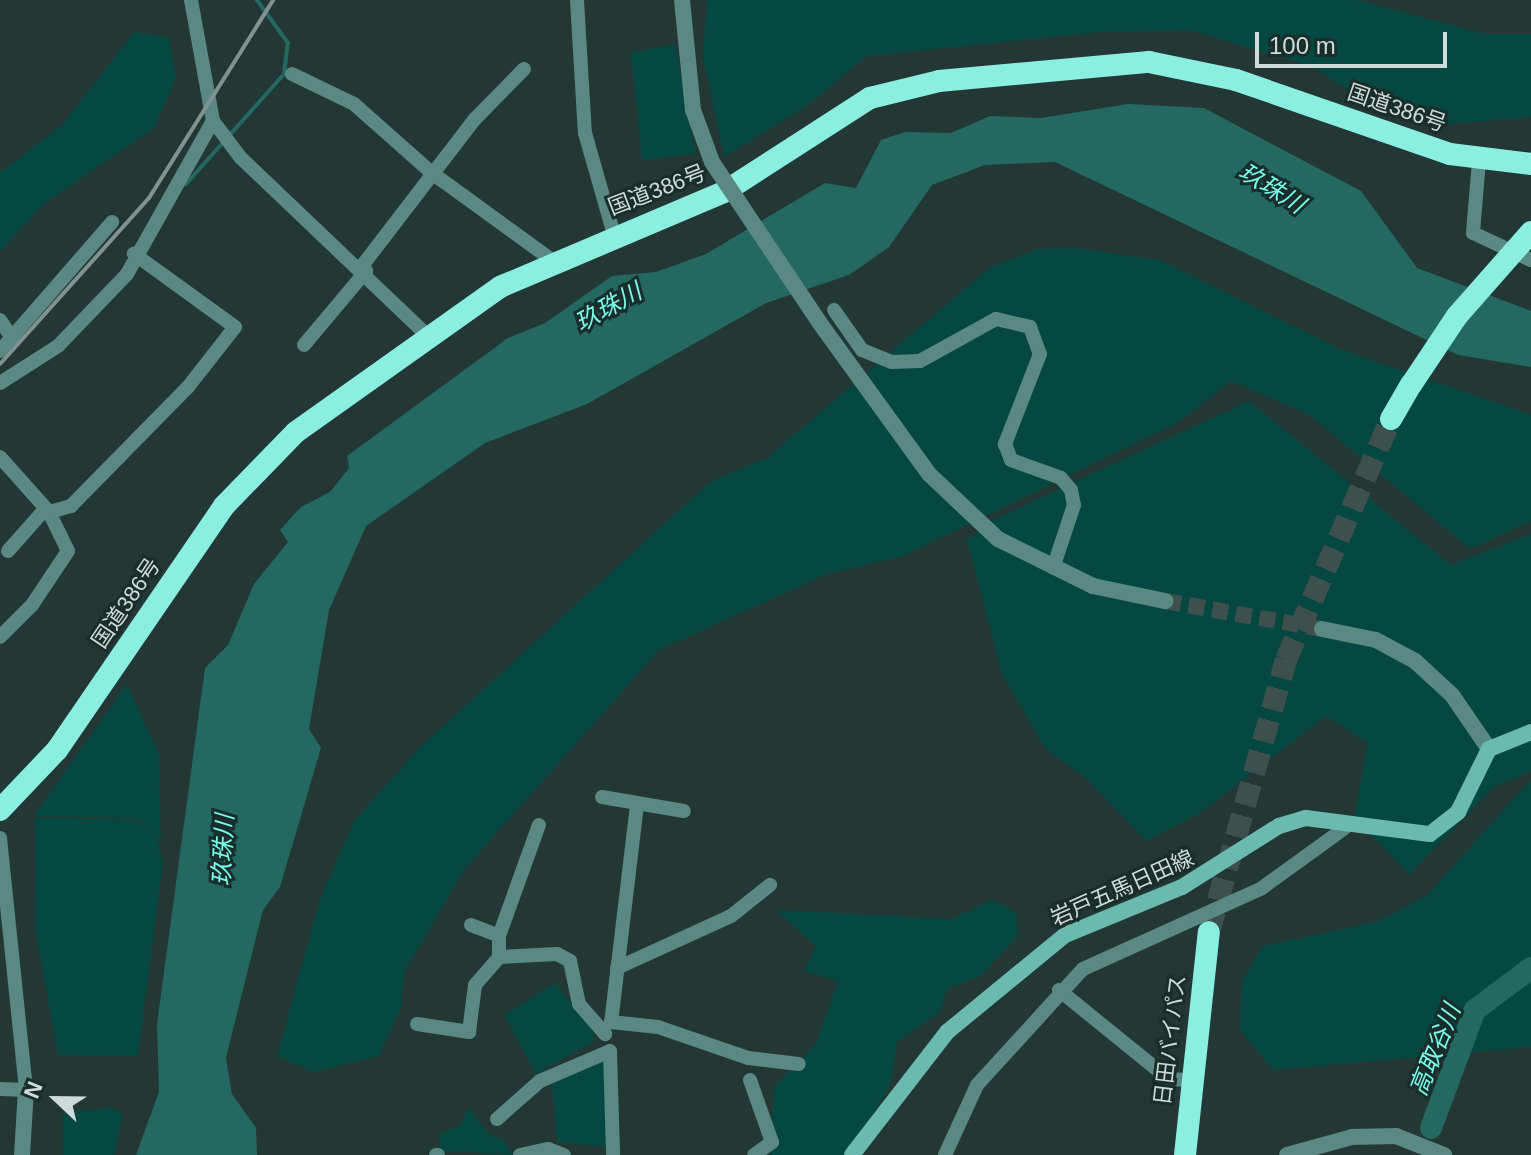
<!DOCTYPE html>
<meta charset="utf-8">
<style>
body{margin:0}
#map{position:relative;width:1531px;height:1155px;overflow:hidden;background:#233734;font-family:Arial,"Noto Sans JP",sans-serif}
div>[style]{position:absolute}
.green>*{inset:0;background:#054842}
.water>*{inset:0;background:#236962}
.stream>*{height:4px;margin:-2px;padding:0 2px;transform-origin:2px;border-radius:2px;background:#236962}
.river>*{height:22px;margin:-11px;padding:0 11px;transform-origin:11px;border-radius:11px;background:#236962}
.tertiary-tunnel>*{height:16px;margin-top:-8px;transform-origin:0;background:repeating-linear-gradient(90deg,#3d504d 0 16px,transparent 0 24px)}
.trunk-tunnel>*{height:22px;margin-top:-11px;transform-origin:0;background:repeating-linear-gradient(90deg,#3d504d 0 22px,transparent 0 33px)}
.minor>*{height:14px;margin:-7px;padding:0 7px;transform-origin:7px;border-radius:7px;background:#598982}
.tertiary>*{height:16px;margin:-8px;padding:0 8px;transform-origin:8px;border-radius:8px;background:#598982}
.secondary>*{height:16px;margin:-8px;padding:0 8px;transform-origin:8px;border-radius:8px;background:#6bbaaf}
.trunk>*{height:22px;margin:-11px;padding:0 11px;transform-origin:11px;border-radius:11px;background:#8aeee1}
.rail>*{height:4px;margin:-2px;padding:0 2px;transform-origin:2px;border-radius:2px;background:#829290}
.tertiary-bridge>*{height:16px;margin:-8px;padding:0 8px;transform-origin:8px;border-radius:8px;background:#598982}
.trunk-bridge>*{height:22px;margin:-11px;padding:0 11px;transform-origin:11px;border-radius:11px;background:#8aeee1}
span{translate:-50% -50%;white-space:nowrap;text-align:center;line-height:1.15;-webkit-text-stroke:6px #192d2a;paint-order:stroke}
.street-label{font-size:22px;color:#cfdbd9}
.water-label{font-size:24px;color:#79fbeb;font-style:italic}
.north{position:absolute;left:16px;top:1059px;width:80px;height:80px;-webkit-text-stroke:6px #192d2a;paint-order:stroke;rotate:292deg;font-size:22px;font-weight:700;line-height:32px;text-align:center;color:#cfdbd9}
.north::after{content:'';display:block;margin:auto;width:28px;height:36px;background:#cfdbd9;clip-path:polygon(50% 0,100% 100%,50% 72%,0 100%)}
.scale{position:absolute;left:1255px;top:32px;width:192px;height:36px;box-sizing:border-box;border:4px solid #cfdbd9;border-top:0;padding-left:10px;font-size:24px;line-height:28px;white-space:nowrap;color:#cfdbd9;-webkit-text-stroke:6px #192d2a;paint-order:stroke}
</style>
<div id="map">
<div class="green">
<i style="clip-path:polygon(707px 0,1357px 0,1485px 34px,1531px 34px,1531px 117px,1441px 125px,1374px 109px,1314px 67px,1190px 30px,1102px 32px,867px 56px,808px 105px,724px 157px,703px 57px)"></i>
<i style="clip-path:polygon(134px 32px,169px 38px,176px 79px,154px 128px,44px 204px,0 251px,0 173px,63px 124px)"></i>
<i style="clip-path:polygon(675px 44px,696px 154px,642px 160px,631px 53px)"></i>
<i style="clip-path:polygon(1077px 248px,1160px 260px,1340px 349px,1531px 415px,1531px 521px,1470px 549px,1310px 415px,1231px 381px,1177px 423px,903px 556px,827px 574px,659px 650px,464px 870px,404px 973px,401px 1007px,379px 1056px,313px 1072px,277px 1056px,320px 899px,354px 821px,418px 749px,709px 483px,768px 457px,988px 269px,1037px 249px)"></i>
<i style="clip-path:polygon(1249px 401px,1451px 565px,1531px 534px,1531px 771px,1494px 787px,1409px 874px,1354px 817px,1368px 743px,1326px 716px,1200px 813px,1146px 841px,1088px 780px,1045px 748px,1002px 674px,967px 540px,995px 519px)"></i>
<i style="clip-path:polygon(127px 684px,159px 754px,161px 841px,137px 818px,34px 816px)"></i>
<i style="clip-path:polygon(1531px 780px,1531px 1047px,1273px 1070px,1240px 1030px,1242px 981px,1263px 946px,1379px 921px,1426px 896px)"></i>
<i style="clip-path:polygon(35px 818px,135px 820px,155px 833px,163px 862px,138px 1056px,58px 1055px,36px 934px)"></i>
<i style="clip-path:polygon(992px 900px,1016px 912px,1018px 936px,980px 976px,948px 989px,939px 1013px,897px 1042px,890px 1085px,850px 1155px,770px 1155px,774px 1087px,815px 1045px,838px 981px,804px 971px,816px 946px,776px 910px,952px 919px)"></i>
<i style="clip-path:polygon(555px 983px,594px 1032px,593px 1042px,536px 1074px,504px 1015px)"></i>
<i style="clip-path:polygon(607px 1054px,615px 1148px,557px 1142px,552px 1083px)"></i>
<i style="clip-path:polygon(469px 1107px,487px 1133px,504px 1140px,512px 1155px,440px 1150px,440px 1134px,460px 1126px)"></i>
<i style="clip-path:polygon(112px 1108px,123px 1114px,114px 1155px,63px 1155px,63px 1112px)"></i>
</div>
<div class="water">
<i style="clip-path:polygon(1128px 104px,1204px 108px,1361px 191px,1417px 268px,1531px 311px,1531px 367px,1458px 355px,1055px 162px,985px 165px,932px 185px,889px 247px,849px 275px,766px 303px,587px 404px,485px 443px,366px 526px,329px 610px,309px 729px,321px 748px,280px 887px,263px 910px,226px 1058px,232px 1094px,256px 1128px,257px 1155px,136px 1155px,159px 1092px,157px 1024px,205px 668px,228px 645px,254px 584px,288px 542px,280px 530px,301px 507px,330px 492px,349px 468px,347px 456px,508px 338px,545px 323px,612px 276px,656px 272px,706px 254px,825px 183px,856px 188px,881px 140px,905px 132px,951px 133px,990px 116px,1041px 118px)"></i>
</div>
<div class="stream">
<i style="left:186px;top:184px;width:147px;rotate:-48.3deg"></i>
<i style="left:284px;top:74px;width:31px;rotate:-83deg"></i>
<i style="left:288px;top:43px;width:53px;rotate:-125.8deg"></i>
</div>
<div class="river">
<i style="left:1431px;top:1128px;width:126px;rotate:-69.6deg"></i>
<i style="left:1475px;top:1010px;width:70px;rotate:-36.9deg"></i>
</div>
<div class="tertiary-tunnel">
<i style="left:1165px;top:601px;width:159px;rotate:10.1deg"></i>
</div>
<div class="trunk-tunnel">
<i style="left:1209px;top:932px;width:283px;rotate:-74.2deg"></i>
<i style="left:1286px;top:660px;width:263px;rotate:-66.5deg"></i>
</div>
<div class="minor">
<i style="left:191px;top:0;width:123px;rotate:79.7deg"></i>
<i style="left:213px;top:121px;width:46px;rotate:52.9deg"></i>
<i style="left:241px;top:158px;width:255px;rotate:43.6deg"></i>
<i style="left:577px;top:0;width:133px;rotate:86.6deg"></i>
<i style="left:585px;top:133px;width:106px;rotate:74.1deg"></i>
<i style="left:292px;top:74px;width:69px;rotate:25.8deg"></i>
<i style="left:354px;top:104px;width:104px;rotate:41.5deg"></i>
<i style="left:432px;top:173px;width:150px;rotate:36deg"></i>
<i style="left:1479px;top:161px;width:72px;rotate:94.8deg"></i>
<i style="left:1473px;top:233px;width:64px;rotate:25deg"></i>
<i style="left:362px;top:266px;width:185px;rotate:-52.5deg"></i>
<i style="left:475px;top:119px;width:70px;rotate:-45.6deg"></i>
<i style="left:834px;top:310px;width:49px;rotate:55deg"></i>
<i style="left:862px;top:350px;width:32px;rotate:22deg"></i>
<i style="left:892px;top:362px;width:28px;rotate:-2deg"></i>
<i style="left:920px;top:361px;width:87px;rotate:-28.9deg"></i>
<i style="left:996px;top:319px;width:35px;rotate:13deg"></i>
<i style="left:1030px;top:327px;width:29px;rotate:70deg"></i>
<i style="left:1040px;top:354px;width:97px;rotate:111.3deg"></i>
<i style="left:1005px;top:444px;width:17px;rotate:69deg"></i>
<i style="left:1011px;top:460px;width:53px;rotate:19.8deg"></i>
<i style="left:1061px;top:478px;width:16px;rotate:50deg"></i>
<i style="left:1071px;top:490px;width:15px;rotate:79deg"></i>
<i style="left:1074px;top:505px;width:66px;rotate:108.4deg"></i>
<i style="left:0;top:320px;width:23px;rotate:56deg"></i>
<i style="left:304px;top:345px;width:97px;rotate:-50deg"></i>
<i style="left:0;top:351px;width:171px;rotate:-49deg"></i>
<i style="left:0;top:383px;width:69px;rotate:-32.5deg"></i>
<i style="left:58px;top:346px;width:100px;rotate:-46.2deg"></i>
<i style="left:127px;top:274px;width:176px;rotate:-60.7deg"></i>
<i style="left:0;top:457px;width:74px;rotate:48.3deg"></i>
<i style="left:49px;top:512px;width:43px;rotate:64deg"></i>
<i style="left:68px;top:551px;width:65px;rotate:123.7deg"></i>
<i style="left:32px;top:605px;width:45px;rotate:135deg"></i>
<i style="left:49px;top:512px;width:23px;rotate:-15deg"></i>
<i style="left:71px;top:506px;width:167px;rotate:-45.5deg"></i>
<i style="left:188px;top:387px;width:76px;rotate:-51.9deg"></i>
<i style="left:235px;top:327px;width:125px;rotate:-144.1deg"></i>
<i style="left:8px;top:551px;width:57px;rotate:-48.5deg"></i>
<i style="left:602px;top:797px;width:83px;rotate:9.7deg"></i>
<i style="left:637px;top:805px;width:219px;rotate:96.8deg"></i>
<i style="left:611px;top:1022px;width:47px;rotate:6.1deg"></i>
<i style="left:658px;top:1027px;width:95px;rotate:19deg"></i>
<i style="left:748px;top:1058px;width:51px;rotate:6.7deg"></i>
<i style="left:0;top:838px;width:253px;rotate:84.1deg"></i>
<i style="left:26px;top:1090px;width:26px;rotate:-178deg"></i>
<i style="left:471px;top:925px;width:30px;rotate:21deg"></i>
<i style="left:499px;top:957px;width:21px;rotate:-90deg"></i>
<i style="left:499px;top:936px;width:118px;rotate:-70.2deg"></i>
<i style="left:617px;top:968px;width:125px;rotate:-24.5deg"></i>
<i style="left:731px;top:916px;width:50px;rotate:-38.5deg"></i>
<i style="left:1059px;top:990px;width:141px;rotate:39deg"></i>
<i style="left:1169px;top:1079px;width:22px;rotate:3deg"></i>
<i style="left:417px;top:1024px;width:53px;rotate:8.7deg"></i>
<i style="left:469px;top:1032px;width:47px;rotate:-82.7deg"></i>
<i style="left:475px;top:985px;width:37px;rotate:-49deg"></i>
<i style="left:499px;top:957px;width:58px;rotate:-3deg"></i>
<i style="left:557px;top:954px;width:15px;rotate:28deg"></i>
<i style="left:570px;top:961px;width:44px;rotate:78.2deg"></i>
<i style="left:579px;top:1004px;width:40px;rotate:49deg"></i>
<i style="left:750px;top:1080px;width:66px;rotate:70.5deg"></i>
<i style="left:772px;top:1142px;width:22px;rotate:144deg"></i>
<i style="left:497px;top:1119px;width:57px;rotate:-41.5deg"></i>
<i style="left:540px;top:1081px;width:76px;rotate:-23.2deg"></i>
<i style="left:610px;top:1051px;width:104px;rotate:88.3deg"></i>
<i style="left:436px;top:1155px;width:2px"></i>
<i style="left:520px;top:1155px;width:29px;rotate:-12deg"></i>
<i style="left:548px;top:1149px;width:17px;rotate:21deg"></i>
<i style="left:945px;top:1155px;width:77px;rotate:-65.4deg"></i>
<i style="left:977px;top:1085px;width:157px;rotate:-47.6deg"></i>
<i style="left:1083px;top:969px;width:196px;rotate:-24.3deg"></i>
<i style="left:1262px;top:888px;width:102px;rotate:-35.9deg"></i>
</div>
<div class="tertiary">
<i style="left:682px;top:0;width:111px;rotate:84.3deg"></i>
<i style="left:693px;top:110px;width:55px;rotate:69.9deg"></i>
<i style="left:819px;top:322px;width:188px;rotate:54.1deg"></i>
<i style="left:929px;top:474px;width:95px;rotate:43.3deg"></i>
<i style="left:998px;top:539px;width:106px;rotate:26.3deg"></i>
<i style="left:1093px;top:586px;width:74px;rotate:11.8deg"></i>
<i style="left:1322px;top:629px;width:55px;rotate:11.5deg"></i>
<i style="left:1376px;top:640px;width:44px;rotate:28.3deg"></i>
<i style="left:1415px;top:661px;width:50px;rotate:42.6deg"></i>
<i style="left:1452px;top:695px;width:65px;rotate:55.6deg"></i>
<i style="left:22px;top:1155px;width:65px;rotate:-86.5deg"></i>
<i style="left:1287px;top:1155px;width:67px;rotate:-15.5deg"></i>
<i style="left:1352px;top:1137px;width:44px;rotate:-1.3deg"></i>
<i style="left:1396px;top:1136px;width:52px;rotate:21.6deg"></i>
</div>
<div class="secondary">
<i style="left:852px;top:1155px;width:155px;rotate:-52.3deg"></i>
<i style="left:947px;top:1032px;width:153px;rotate:-39.4deg"></i>
<i style="left:1065px;top:935px;width:126px;rotate:-22.3deg"></i>
<i style="left:1182px;top:887px;width:115px;rotate:-32.2deg"></i>
<i style="left:1279px;top:826px;width:28px;rotate:-17deg"></i>
<i style="left:1306px;top:818px;width:125px;rotate:7.4deg"></i>
<i style="left:1430px;top:834px;width:36px;rotate:-38deg"></i>
<i style="left:1458px;top:812px;width:70px;rotate:-63.8deg"></i>
<i style="left:1489px;top:749px;width:45px;rotate:-22deg"></i>
</div>
<div class="trunk">
<i style="left:1391px;top:419px;width:39px;rotate:-60deg"></i>
<i style="left:0;top:810px;width:83px;rotate:-46.5deg"></i>
<i style="left:57px;top:750px;width:296px;rotate:-55.6deg"></i>
<i style="left:224px;top:506px;width:103px;rotate:-45.8deg"></i>
<i style="left:296px;top:432px;width:250px;rotate:-35.4deg"></i>
<i style="left:500px;top:287px;width:243px;rotate:-23deg"></i>
<i style="left:724px;top:192px;width:174px;rotate:-32.8deg"></i>
<i style="left:870px;top:98px;width:71px;rotate:-13.8deg"></i>
<i style="left:939px;top:81px;width:211px;rotate:-5.2deg"></i>
<i style="left:1149px;top:62px;width:89px;rotate:11.7deg"></i>
<i style="left:1236px;top:80px;width:226px;rotate:19.1deg"></i>
<i style="left:1450px;top:154px;width:82px;rotate:7deg"></i>
<i style="left:1185px;top:1155px;width:224px;rotate:-83.9deg"></i>
</div>
<div class="rail">
<i style="left:0;top:364px;width:223px;rotate:-48.1deg"></i>
<i style="left:149px;top:198px;width:234px;rotate:-57.9deg"></i>
</div>
<div class="tertiary-bridge">
<i style="left:712px;top:162px;width:192px;rotate:56.2deg"></i>
</div>
<div class="trunk-bridge">
<i style="left:1411px;top:385px;width:83px;rotate:-56.3deg"></i>
<i style="left:1457px;top:316px;width:112px;rotate:-48.6deg"></i>
</div>
<div class="street-label">
<span style="left:1397px;top:108px;rotate:19deg">国道386号</span>
<span style="left:657px;top:190px;rotate:-21deg">国道386号</span>
<span style="left:126px;top:603px;rotate:-56deg">国道386号</span>
<span style="left:1122px;top:888px;rotate:-24deg">岩戸五馬日田線</span>
<span style="left:1170px;top:1040px;rotate:-83deg">日田バイパス</span>
</div>
<div class="water-label">
<span style="left:1272px;top:188px;rotate:32deg">玖珠川</span>
<span style="left:608px;top:307px;rotate:-29deg">玖珠川</span>
<span style="left:223px;top:850px;rotate:-87deg">玖珠川</span>
<span style="left:1435px;top:1050px;rotate:-68deg">高取谷川</span>
</div>
<div class="north">N</div>
<div class="scale">100 m</div>
</div>
